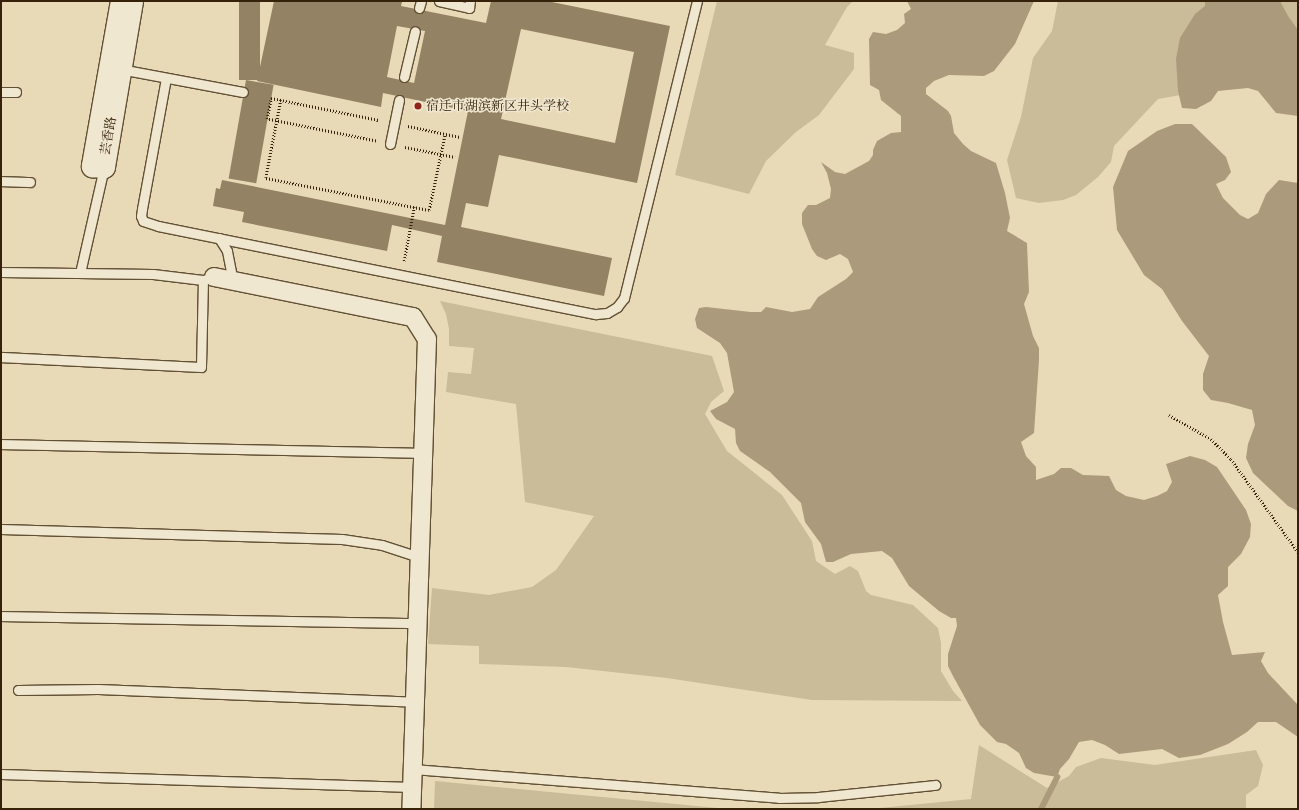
<!DOCTYPE html>
<meta charset="utf-8">
<style>
body{margin:0}
#map{position:relative;width:1299px;height:810px;overflow:hidden;background:#e8dab7;font-family:"IM FELL Double Pica","Noto Serif SC",serif}
div>[style]{position:absolute}
.green>*{inset:0;background:#cabb99}
.water>*{inset:0;background:#ab9b7c}
.stream>*{height:6px;margin:-3px;padding:0 3px;transform-origin:3px;border-radius:3px;background:#ab9b7c}
.building>*{inset:0;background:#938263;transform-origin:0 0}
.path>*{height:2.5px;margin-top:-1.25px;transform-origin:0;background:repeating-linear-gradient(90deg,#362209 0 1px,transparent 0 3px)}
.roads{filter:drop-shadow(1px 0 #625034) drop-shadow(-1px 0 #625034) drop-shadow(0 1px #625034) drop-shadow(0 -1px #625034)}
.lane>*{height:9px;margin:-4.5px;padding:0 4.5px;transform-origin:4.5px;border-radius:4.5px;background:#f0e7d0}
.street>*{height:18px;margin:-9px;padding:0 9px;transform-origin:9px;border-radius:9px;background:#f0e7d0}
.secondary>*{height:22px;margin:-11px;padding:0 11px;transform-origin:11px;border-radius:11px;background:#f0e7d0}
.dots>*{width:11px;height:11px;translate:-50% -50%;box-sizing:border-box;border:2px solid #f0e7d0;border-radius:50%}
span{translate:-50% -50%;white-space:nowrap;text-align:center;line-height:1.15;-webkit-text-stroke:3px #f0e7d0;paint-order:stroke}
.poi-label{font-size:13px;color:#362209}
.left{translate:0 -50%;text-align:left}
.street-label{font-size:13px;color:#362209}
.frame{position:absolute;inset:0;border:2px solid #362209;pointer-events:none}
</style>
<div id="map">
<div class="green">
<i style="clip-path:polygon(717px 1px,853px 1px,847px 7px,825px 45px,854px 53px,854px 69px,819px 115px,796px 132px,766px 161px,749px 194px,675px 175px)"></i>
<i style="clip-path:polygon(1058px 1px,1298px 1px,1298px 100px,1251px 79px,1198px 92px,1158px 99px,1114px 146px,1111px 162px,1098px 177px,1076px 195px,1063px 200px,1039px 203px,1016px 198px,1007px 160px,1021px 117px,1033px 58px,1052px 31px)"></i>
<i style="clip-path:polygon(440px 301px,712px 356px,724px 391px,711px 402px,705px 414px,727px 451px,782px 495px,812px 541px,816px 561px,835px 574px,850px 566px,858px 571px,866px 591px,871px 595px,913px 605px,938px 628px,941px 643px,941px 671px,953px 691px,962px 701px,812px 700px,667px 678px,566px 667px,479px 664px,479px 646px,428px 644px,432px 588px,489px 595px,532px 587px,556px 570px,594px 516px,525px 502px,516px 404px,446px 392px,448px 372px,471px 374px,474px 348px,449px 346px,449px 329px,446px 314px)"></i>
<i style="clip-path:polygon(979px 745px,1047px 788px,1069px 776px,1076px 767px,1101px 758px,1155px 765px,1256px 750px,1263px 765px,1258px 786px,1246px 795px,1246px 809px,870px 809px,971px 799px)"></i>
<i style="clip-path:polygon(435px 781px,728px 809px,434px 809px)"></i>
</div>
<div class="water">
<i style="clip-path:polygon(907px 1px,1034px 1px,1015px 44px,994px 71px,984px 76px,949px 75px,934px 81px,926px 88px,926px 94px,948px 111px,951px 116px,954px 133px,963px 144px,971px 151px,996px 163px,1005px 193px,1010px 218px,1007px 231px,1027px 243px,1029px 292px,1024px 304px,1033px 336px,1039px 348px,1039px 360px,1034px 433px,1021px 442px,1026px 456px,1036px 467px,1036px 480px,1054px 474px,1061px 468px,1071px 468px,1083px 475px,1109px 476px,1116px 490px,1126px 496px,1144px 500px,1157px 496px,1167px 491px,1172px 482px,1166px 464px,1190px 456px,1205px 460px,1217px 467px,1246px 510px,1251px 524px,1250px 537px,1241px 554px,1228px 567px,1228px 586px,1218px 595px,1223px 622px,1232px 655px,1265px 652px,1261px 661px,1268px 673px,1298px 705px,1298px 737px,1276px 722px,1258px 722px,1247px 732px,1228px 744px,1200px 755px,1179px 758px,1162px 749px,1119px 754px,1105px 745px,1092px 740px,1079px 742px,1069px 759px,1060px 769px,1057px 777px,1034px 773px,1026px 768px,1019px 753px,1006px 744px,997px 742px,980px 725px,953px 676px,948px 666px,948px 654px,957px 626px,956px 618px,951px 618px,939px 611px,909px 586px,892px 558px,882px 551px,851px 554px,833px 562px,826px 562px,821px 544px,805px 522px,801px 503px,770px 472px,740px 451px,736px 443px,735px 429px,716px 419px,710px 411px,727px 402px,734px 392px,727px 353px,720px 343px,697px 328px,695px 319px,699px 308px,706px 307px,751px 312px,761px 312px,766px 307px,792px 312px,810px 309px,818px 297px,846px 279px,853px 272px,848px 259px,840px 254px,826px 260px,817px 256px,812px 249px,802px 224px,802px 213px,808px 205px,816px 205px,830px 198px,831px 189px,827px 173px,821px 162px,835px 172px,845px 174px,869px 161px,873px 155px,873px 150px,877px 141px,891px 133px,901px 132px,901px 116px,881px 100px,879px 90px,870px 85px,869px 39px,873px 32px,886px 34px,897px 30px,905px 23px,904px 14px,911px 9px)"></i>
<i style="clip-path:polygon(1205px 1px,1280px 1px,1288px 16px,1298px 30px,1298px 116px,1276px 113px,1258px 91px,1248px 88px,1218px 91px,1211px 101px,1196px 109px,1182px 108px,1178px 91px,1176px 59px,1180px 38px,1195px 14px,1205px 6px)"></i>
<i style="clip-path:polygon(1175px 124px,1192px 124px,1226px 157px,1231px 172px,1225px 180px,1216px 184px,1223px 198px,1240px 215px,1248px 219px,1258px 213px,1266px 194px,1279px 180px,1298px 183px,1298px 511px,1288px 506px,1253px 473px,1246px 458px,1248px 444px,1255px 425px,1252px 410px,1228px 403px,1211px 400px,1203px 390px,1203px 374px,1209px 356px,1182px 321px,1162px 289px,1144px 275px,1117px 230px,1113px 187px,1128px 151px,1157px 131px)"></i>
</div>
<div class="stream">
<i style="left:1041px;top:809px;width:36px;rotate:-63deg"></i>
</div>
<div class="building">
<i style="left:239px;top:1px;width:21px;height:79px"></i>
<i style="clip-path:polygon(evenodd,274px 1px,400px 1px,402px 2px,401px 6px,486px 23px,491px 1px,547px 1px,670px 26px,637px 183px,499px 155px,488px 207px,466px 203px,461px 227px,612px 258px,604px 296px,437px 262px,442px 236px,392px 225px,387px 251px,242px 222px,244px 212px,213px 206px,216px 188px,220px 189px,222px 180px,445px 225px,468px 111px,383px 93px,381px 107px,257px 81px,274px 1px,397px 26px,425px 31px,414px 83px,387px 77px,397px 26px,274px 1px,521px 29px,634px 52px,615px 143px,501px 119px,521px 29px)"></i>
<i style="left:246px;top:80px;width:28px;height:100px;rotate:10deg"></i>
</div>
<div class="path">
<i style="left:281px;top:100px;width:79px;rotate:100.9deg"></i>
<i style="left:266px;top:178px;width:166px;rotate:11.1deg"></i>
<i style="left:429px;top:210px;width:78px;rotate:-78.1deg"></i>
<i style="left:408px;top:126px;width:53px;rotate:11.9deg"></i>
<i style="left:376px;top:141px;width:111px;rotate:-168.6deg"></i>
<i style="left:267px;top:119px;width:21px;rotate:-79deg"></i>
<i style="left:271px;top:98px;width:110px;rotate:11.5deg"></i>
<i style="left:405px;top:147px;width:51px;rotate:11.3deg"></i>
<i style="left:404px;top:261px;width:55px;rotate:-79.5deg"></i>
<i style="left:1169px;top:415px;width:48px;rotate:29.7deg"></i>
<i style="left:1211px;top:439px;width:28px;rotate:45deg"></i>
<i style="left:1231px;top:459px;width:115px;rotate:54.2deg"></i>
</div>
<div class="roads">
<div class="lane">
<i style="left:439px;top:1px;width:31px;rotate:13deg"></i>
<i style="left:469px;top:8px;width:7px;rotate:-82deg"></i>
<i style="left:419px;top:8px;width:7px;rotate:-74deg"></i>
<i style="left:120px;top:69px;width:125px;rotate:10.6deg"></i>
<i style="left:404px;top:77px;width:47px;rotate:-76.6deg"></i>
<i style="left:166px;top:78px;width:133px;rotate:100.4deg"></i>
<i style="left:142px;top:209px;width:7px;rotate:98deg"></i>
<i style="left:141px;top:216px;width:5px;rotate:68deg"></i>
<i style="left:143px;top:221px;width:16px;rotate:18deg"></i>
<i style="left:158px;top:226px;width:447px;rotate:11.4deg"></i>
<i style="left:596px;top:314px;width:11px;rotate:-5deg"></i>
<i style="left:607px;top:313px;width:12px;rotate:-31deg"></i>
<i style="left:617px;top:307px;width:11px;rotate:-52deg"></i>
<i style="left:624px;top:298px;width:306px;rotate:-76.2deg"></i>
<i style="left:1px;top:92px;width:15px"></i>
<i style="left:390px;top:144px;width:45px;rotate:-78.4deg"></i>
<i style="left:1px;top:181px;width:29px;rotate:2deg"></i>
<i style="left:219px;top:238px;width:15px;rotate:58deg"></i>
<i style="left:227px;top:251px;width:31px;rotate:79deg"></i>
<i style="left:1px;top:272px;width:152px;rotate:0.8deg"></i>
<i style="left:153px;top:274px;width:50px;rotate:6.8deg"></i>
<i style="left:80px;top:273px;width:109px;rotate:-77.2deg"></i>
<i style="left:1px;top:357px;width:200px;rotate:2.9deg"></i>
<i style="left:201px;top:367px;width:87px;rotate:-88.7deg"></i>
<i style="left:203px;top:280px;width:11px;rotate:-15deg"></i>
<i style="left:1px;top:444px;width:422px;rotate:1.2deg"></i>
<i style="left:1px;top:529px;width:341px;rotate:1.7deg"></i>
<i style="left:342px;top:539px;width:40px;rotate:8.5deg"></i>
<i style="left:382px;top:545px;width:40px;rotate:18deg"></i>
<i style="left:1px;top:616px;width:416px;rotate:1deg"></i>
<i style="left:18px;top:690px;width:80px;rotate:-0.7deg"></i>
<i style="left:98px;top:689px;width:317px;rotate:2.3deg"></i>
<i style="left:413px;top:769px;width:367px;rotate:4.5deg"></i>
<i style="left:779px;top:798px;width:39px;rotate:-1deg"></i>
<i style="left:818px;top:797px;width:118px;rotate:-5.9deg"></i>
<i style="left:1px;top:774px;width:411px;rotate:1.8deg"></i>
</div>
<div class="street">
<i style="left:214px;top:277px;width:203px;rotate:11.4deg"></i>
<i style="left:413px;top:317px;width:26px;rotate:58deg"></i>
<i style="left:427px;top:339px;width:470px;rotate:91.9deg"></i>
</div>
<div class="secondary">
<i style="left:122px;top:1px;width:168px;rotate:100deg"></i>
<i style="left:93px;top:166px;width:11px;rotate:5deg"></i>
<i style="left:104px;top:167px;width:168px;rotate:-80.4deg"></i>
</div>
</div>
<div class="dots">
<i style="left:418px;top:106px;background:#8f2418"></i>
</div>
<div class="poi-label">
<span class="left" style="left:426px;top:106px">宿迁市湖滨新区井头学校</span>
</div>
<div class="street-label">
<span style="left:109px;top:136px;rotate:-80deg">芸香路</span>
</div>
<div class="frame"></div>
</div>
